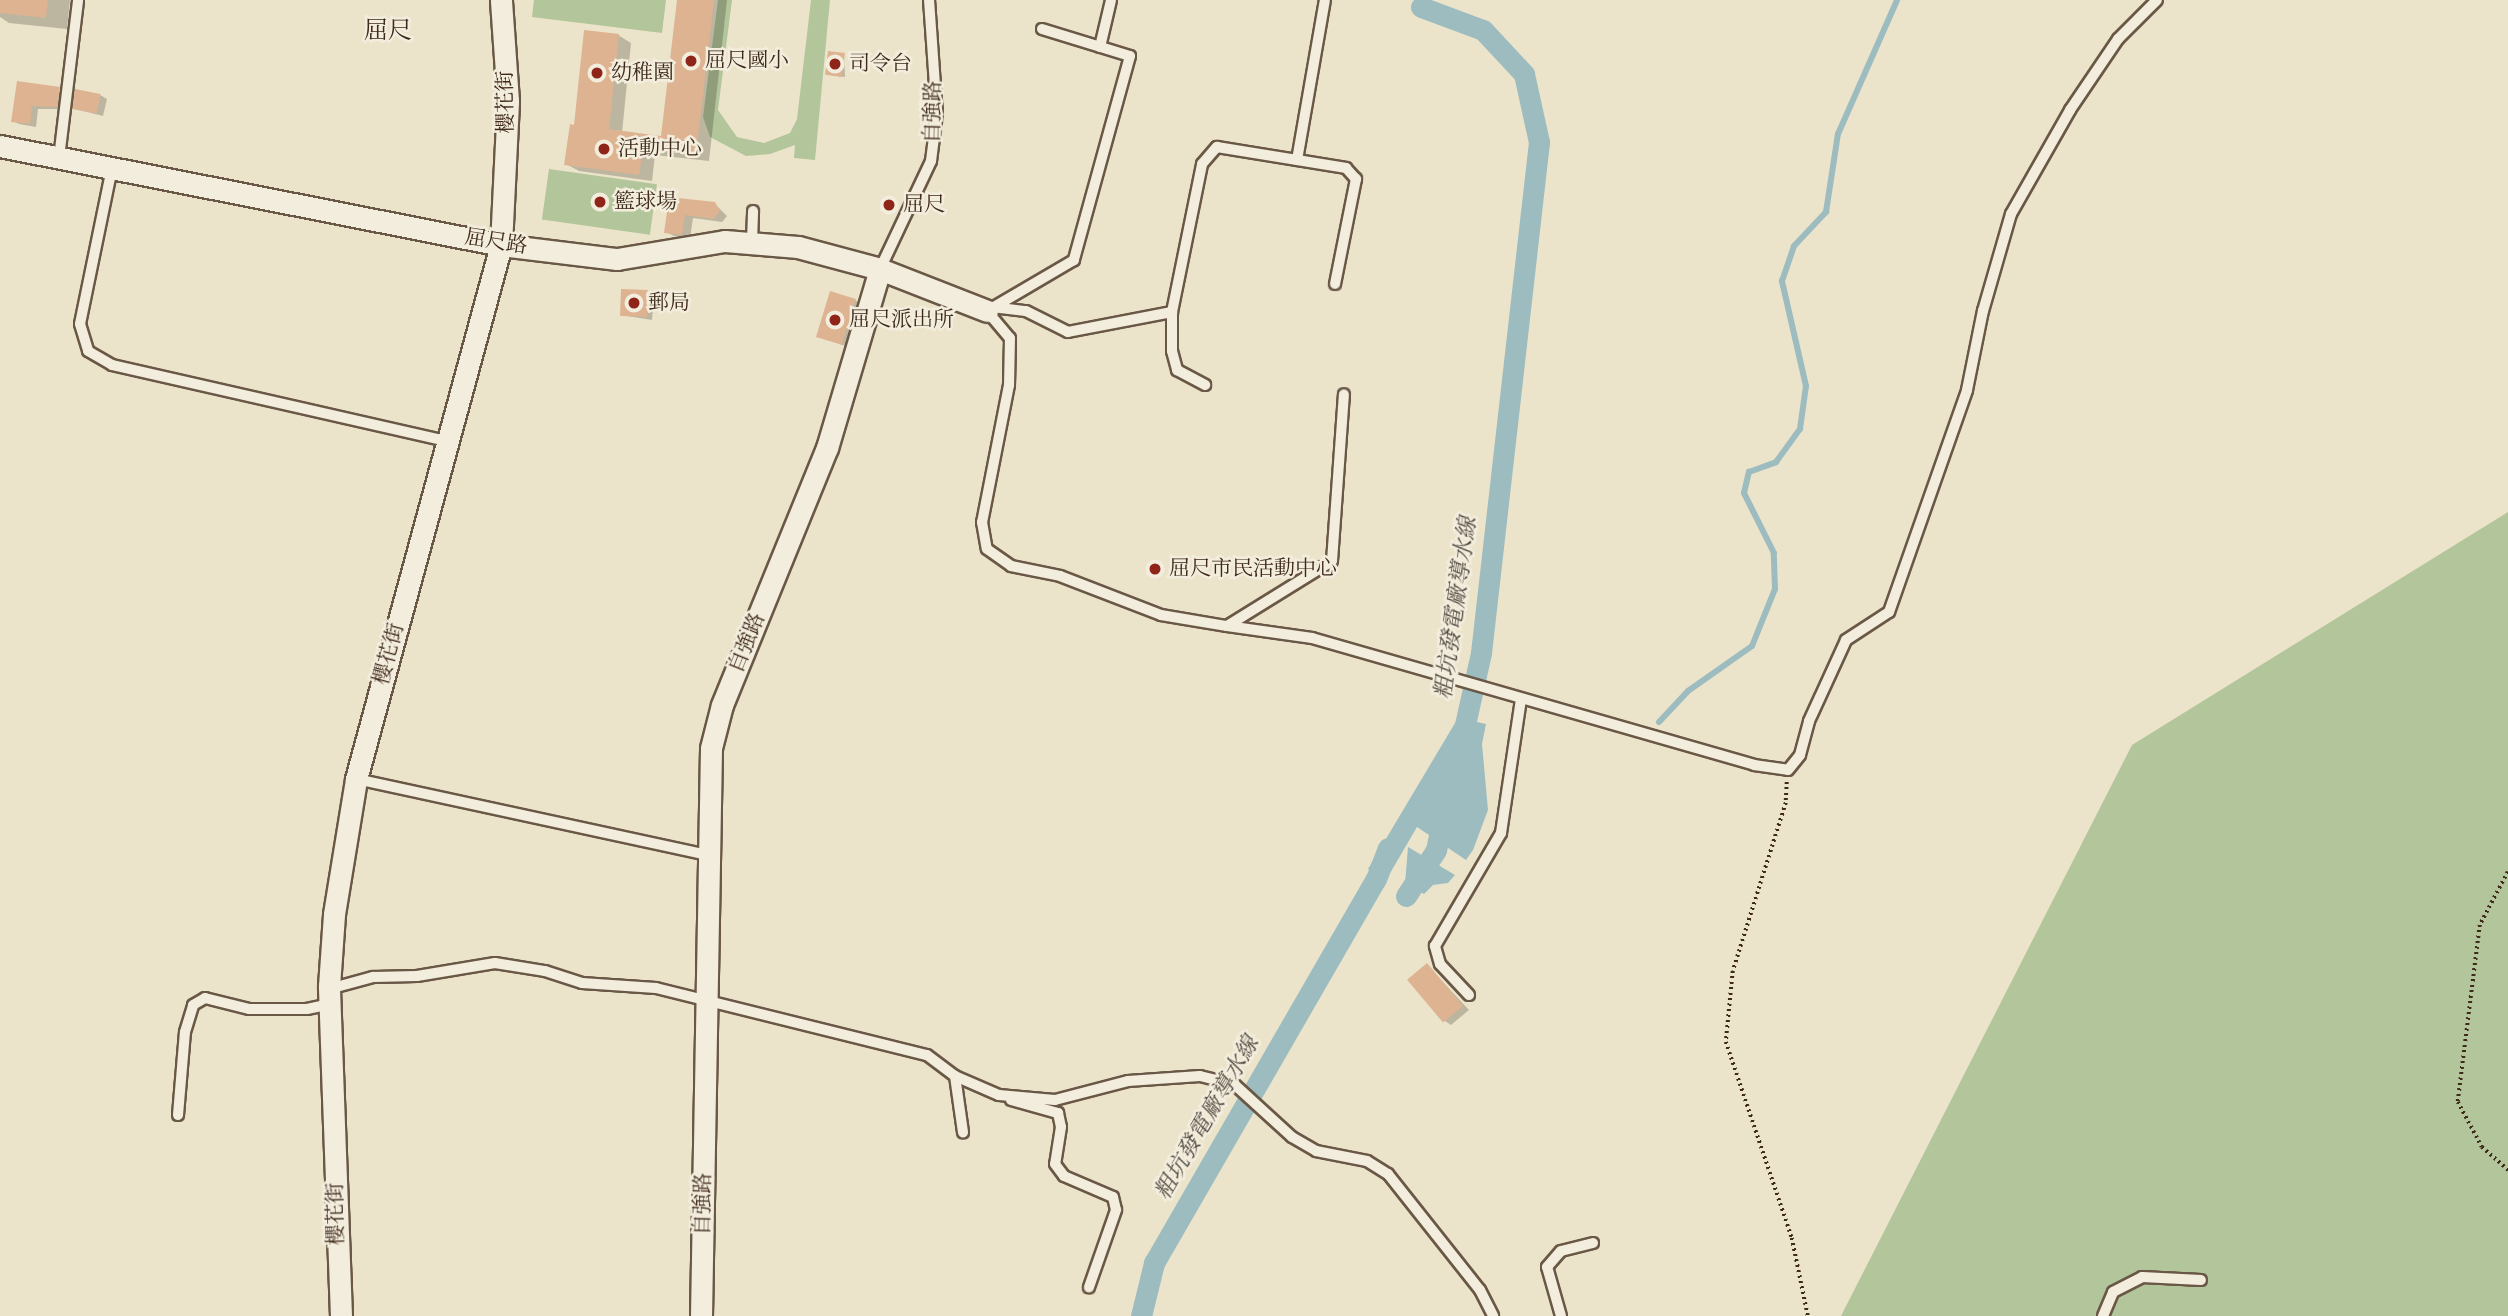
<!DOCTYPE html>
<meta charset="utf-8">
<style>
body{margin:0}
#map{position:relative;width:2508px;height:1316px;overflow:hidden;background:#ece4ca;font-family:"IM FELL Double Pica","Noto Serif TC",serif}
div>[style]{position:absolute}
.green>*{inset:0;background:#b3c59a;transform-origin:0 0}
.water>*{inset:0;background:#9dbcc0}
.shadow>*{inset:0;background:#0003}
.stream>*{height:6px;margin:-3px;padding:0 3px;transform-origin:3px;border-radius:3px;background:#9dbcc0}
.canal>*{height:21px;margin:-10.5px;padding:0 10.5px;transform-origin:10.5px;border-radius:10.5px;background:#9dbcc0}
.building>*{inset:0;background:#ddb391;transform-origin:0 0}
.path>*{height:3.5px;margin-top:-1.75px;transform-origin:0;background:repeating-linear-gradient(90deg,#3e291a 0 2px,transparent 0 5.5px)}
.roads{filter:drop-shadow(2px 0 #6a5846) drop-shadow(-2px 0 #6a5846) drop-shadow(0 2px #6a5846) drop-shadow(0 -2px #6a5846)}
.lane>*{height:10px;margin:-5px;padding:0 5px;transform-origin:5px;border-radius:5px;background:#f3eddd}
.street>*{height:21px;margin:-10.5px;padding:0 10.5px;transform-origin:10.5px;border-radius:10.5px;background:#f3eddd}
.dots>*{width:19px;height:19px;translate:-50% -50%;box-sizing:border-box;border:4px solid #f3eddd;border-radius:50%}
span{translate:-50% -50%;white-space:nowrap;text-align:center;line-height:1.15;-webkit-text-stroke:5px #f3eddd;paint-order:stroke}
.poi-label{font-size:21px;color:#3e291a}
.left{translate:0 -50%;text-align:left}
.street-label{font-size:21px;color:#3e291a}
.water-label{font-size:23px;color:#564e44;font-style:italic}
.quarter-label{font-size:24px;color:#3e291a}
</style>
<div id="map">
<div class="green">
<i style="clip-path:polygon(534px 0,666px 0,662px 33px,532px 17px)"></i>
<i style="clip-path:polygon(718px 0,732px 0,718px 110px,737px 137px,764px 143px,790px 133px,797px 119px,811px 0,830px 0,815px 160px,794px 158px,795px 145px,770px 154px,746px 156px,710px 137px,703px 117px)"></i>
<i style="left:549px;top:169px;width:109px;height:51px;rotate:8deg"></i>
<i style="clip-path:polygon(2508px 512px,2508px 1316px,1841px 1316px,2132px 745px)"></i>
</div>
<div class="water">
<i style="clip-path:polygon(1458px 718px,1486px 724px,1482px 744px,1488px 810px,1473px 850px,1466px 860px,1417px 827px,1386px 880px,1368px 869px)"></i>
<i style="clip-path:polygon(1408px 847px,1455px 875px,1448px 883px,1433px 885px,1424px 894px,1405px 884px)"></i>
</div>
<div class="shadow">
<i style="clip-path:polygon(0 0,70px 0,67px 29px,9px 23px,0 17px)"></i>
<i style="clip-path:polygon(678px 0,727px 0,709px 161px,655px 155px,652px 181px,579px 171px,566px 164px,576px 127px,618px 35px,631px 43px,622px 133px,662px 138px)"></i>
<i style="clip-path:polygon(844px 55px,845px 77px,830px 75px)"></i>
<i style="clip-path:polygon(18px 83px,65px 93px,63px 109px,38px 109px,36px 127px,19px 124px,13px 121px)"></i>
<i style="clip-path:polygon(100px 95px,107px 99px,103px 116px,75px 109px)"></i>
<i style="clip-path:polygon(670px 199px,715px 204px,727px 216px,722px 222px,693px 218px,690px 238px,674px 236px,666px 232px)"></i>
<i style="clip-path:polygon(647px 292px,654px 296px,652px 320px,621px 315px)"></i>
<i style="clip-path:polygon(855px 300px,861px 304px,848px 347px,818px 336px)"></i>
<i style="clip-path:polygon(1427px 965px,1469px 1010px,1451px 1025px,1445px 1021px)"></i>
</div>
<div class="stream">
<i style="left:1659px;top:722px;width:42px;rotate:-46.9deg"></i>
<i style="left:1688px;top:691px;width:78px;rotate:-35.1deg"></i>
<i style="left:1752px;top:646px;width:61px;rotate:-68deg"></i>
<i style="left:1775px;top:589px;width:36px;rotate:-92deg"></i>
<i style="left:1774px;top:553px;width:67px;rotate:-116.6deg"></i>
<i style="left:1744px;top:493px;width:22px;rotate:-77deg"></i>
<i style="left:1749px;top:472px;width:29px;rotate:-20deg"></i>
<i style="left:1776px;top:462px;width:41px;rotate:-54deg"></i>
<i style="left:1800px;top:429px;width:43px;rotate:-82.1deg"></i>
<i style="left:1806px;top:386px;width:108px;rotate:-102.9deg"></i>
<i style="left:1782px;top:281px;width:37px;rotate:-71deg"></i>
<i style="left:1794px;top:246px;width:47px;rotate:-46.7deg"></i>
<i style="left:1826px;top:212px;width:79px;rotate:-81.3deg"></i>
<i style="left:1838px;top:134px;width:146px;rotate:-66.2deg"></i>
</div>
<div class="canal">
<i style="left:1421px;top:7px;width:66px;rotate:20.4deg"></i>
<i style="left:1483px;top:30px;width:60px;rotate:47deg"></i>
<i style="left:1524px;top:74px;width:70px;rotate:77.6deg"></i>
<i style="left:1539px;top:142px;width:514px;rotate:96.48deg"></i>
<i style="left:1481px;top:653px;width:96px;rotate:102.6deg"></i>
<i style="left:1406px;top:896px;width:55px;rotate:-56.9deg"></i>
<i style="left:1436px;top:850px;width:38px;rotate:-78deg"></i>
<i style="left:1141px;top:1316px;width:55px;rotate:-76.2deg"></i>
<i style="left:1154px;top:1263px;width:444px;rotate:-60deg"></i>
<i style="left:1376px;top:879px;width:33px;rotate:-69deg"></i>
</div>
<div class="building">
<i style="clip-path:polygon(0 0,48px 0,46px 18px,0 13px)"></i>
<i style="clip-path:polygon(677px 0,714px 0,696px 155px,643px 149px,639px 175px,564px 165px,570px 124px,574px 125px,584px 30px,619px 34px,609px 129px,661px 136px)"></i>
<i style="left:828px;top:51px;width:17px;height:24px;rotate:7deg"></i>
<i style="clip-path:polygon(17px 81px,60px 87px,57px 107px,32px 106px,30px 124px,11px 122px)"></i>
<i style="left:75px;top:89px;width:26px;height:20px;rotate:11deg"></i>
<i style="clip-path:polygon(669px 197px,715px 202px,720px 211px,714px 219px,685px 215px,682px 235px,664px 233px)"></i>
<i style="left:621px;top:289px;width:27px;height:27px;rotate:2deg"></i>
<i style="left:830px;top:291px;width:27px;height:48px;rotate:17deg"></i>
<i style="left:1427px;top:963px;width:56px;height:26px;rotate:50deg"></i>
</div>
<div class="path">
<i style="left:1787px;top:782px;width:21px;rotate:93deg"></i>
<i style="left:1786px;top:803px;width:176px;rotate:107.5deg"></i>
<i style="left:1733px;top:971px;width:71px;rotate:95.6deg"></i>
<i style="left:1726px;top:1042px;width:207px;rotate:71.4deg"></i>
<i style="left:1792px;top:1238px;width:80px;rotate:78.4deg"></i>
<i style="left:2508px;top:872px;width:60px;rotate:117.8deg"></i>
<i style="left:2480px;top:925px;width:178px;rotate:97.1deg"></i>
<i style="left:2458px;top:1102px;width:51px;rotate:61.9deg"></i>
<i style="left:2482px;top:1147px;width:35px;rotate:41deg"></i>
</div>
<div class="roads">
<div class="lane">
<i style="left:1042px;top:29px;width:92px;rotate:17.1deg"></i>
<i style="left:1130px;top:56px;width:212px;rotate:105.4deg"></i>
<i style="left:1074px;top:260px;width:101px;rotate:149.6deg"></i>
<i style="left:987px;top:311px;width:35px;rotate:50deg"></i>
<i style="left:1010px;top:338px;width:47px;rotate:91.2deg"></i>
<i style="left:1009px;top:385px;width:140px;rotate:101.1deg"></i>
<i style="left:982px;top:522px;width:27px;rotate:80deg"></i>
<i style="left:987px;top:549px;width:29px;rotate:35deg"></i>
<i style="left:1011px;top:566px;width:50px;rotate:11.5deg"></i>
<i style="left:1060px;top:576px;width:108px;rotate:21.1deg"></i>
<i style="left:1161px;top:615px;width:67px;rotate:9.5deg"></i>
<i style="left:1227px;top:626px;width:123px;rotate:-31.8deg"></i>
<i style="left:1332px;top:561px;width:167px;rotate:-85.9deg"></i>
<i style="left:1100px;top:47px;width:48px;rotate:-76.8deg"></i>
<i style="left:59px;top:158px;width:159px;rotate:-83.1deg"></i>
<i style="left:1297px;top:160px;width:162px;rotate:-80.1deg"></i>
<i style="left:112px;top:168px;width:159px;rotate:101.6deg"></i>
<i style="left:80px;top:324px;width:28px;rotate:73deg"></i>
<i style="left:88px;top:351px;width:28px;rotate:30deg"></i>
<i style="left:112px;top:365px;width:344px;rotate:12.8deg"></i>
<i style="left:752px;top:242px;width:31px;rotate:-88deg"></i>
<i style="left:880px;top:269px;width:119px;rotate:-64.7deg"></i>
<i style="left:931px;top:161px;width:47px;rotate:-82.7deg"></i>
<i style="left:937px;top:114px;width:114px;rotate:-94deg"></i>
<i style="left:992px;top:307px;width:34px;rotate:7deg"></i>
<i style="left:1026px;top:311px;width:47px;rotate:26.6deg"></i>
<i style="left:1068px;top:332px;width:106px;rotate:-10.9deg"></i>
<i style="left:1172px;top:312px;width:151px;rotate:-78.5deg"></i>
<i style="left:1202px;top:164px;width:23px;rotate:-49deg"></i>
<i style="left:1217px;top:147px;width:131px;rotate:9.2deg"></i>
<i style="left:1346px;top:168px;width:15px;rotate:48deg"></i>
<i style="left:1356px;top:179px;width:107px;rotate:101.3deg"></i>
<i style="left:1172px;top:312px;width:39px;rotate:90deg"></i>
<i style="left:1172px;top:351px;width:20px;rotate:75deg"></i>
<i style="left:1177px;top:370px;width:32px;rotate:28deg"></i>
<i style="left:1227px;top:626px;width:86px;rotate:8deg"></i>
<i style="left:1312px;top:638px;width:460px;rotate:16deg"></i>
<i style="left:1754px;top:765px;width:34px;rotate:8deg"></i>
<i style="left:1788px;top:770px;width:19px;rotate:-51deg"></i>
<i style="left:1800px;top:755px;width:35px;rotate:-75deg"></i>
<i style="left:1809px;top:721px;width:89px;rotate:-65.4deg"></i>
<i style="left:1846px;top:640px;width:51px;rotate:-33.1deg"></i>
<i style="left:1889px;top:612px;width:235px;rotate:-70.6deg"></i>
<i style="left:1967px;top:390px;width:81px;rotate:-78.6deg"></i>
<i style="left:1983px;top:311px;width:101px;rotate:-73.9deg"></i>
<i style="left:2011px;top:214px;width:120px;rotate:-60.4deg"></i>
<i style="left:2070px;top:110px;width:86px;rotate:-55.9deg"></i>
<i style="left:2118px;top:39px;width:55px;rotate:-45deg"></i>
<i style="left:356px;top:779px;width:360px;rotate:12.2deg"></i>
<i style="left:329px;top:989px;width:46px;rotate:-15.3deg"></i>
<i style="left:373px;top:977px;width:44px;rotate:-1.3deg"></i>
<i style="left:417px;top:976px;width:79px;rotate:-9.5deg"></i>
<i style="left:495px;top:963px;width:51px;rotate:9.1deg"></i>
<i style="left:545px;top:971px;width:39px;rotate:18deg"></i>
<i style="left:582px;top:983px;width:74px;rotate:3.9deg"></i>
<i style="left:656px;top:988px;width:279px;rotate:13.9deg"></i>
<i style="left:927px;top:1055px;width:35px;rotate:37deg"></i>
<i style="left:955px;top:1076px;width:57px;rotate:81.9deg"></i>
<i style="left:1469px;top:995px;width:42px;rotate:-133.1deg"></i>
<i style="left:1440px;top:964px;width:19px;rotate:-106deg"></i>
<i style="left:1435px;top:946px;width:131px;rotate:-59.7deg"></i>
<i style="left:1501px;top:833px;width:135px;rotate:-81.5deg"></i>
<i style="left:955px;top:1076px;width:48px;rotate:23.4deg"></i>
<i style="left:999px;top:1095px;width:56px;rotate:5.1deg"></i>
<i style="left:1055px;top:1100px;width:75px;rotate:-14.6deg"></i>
<i style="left:1128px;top:1081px;width:72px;rotate:-4deg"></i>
<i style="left:1200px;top:1076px;width:36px;rotate:14deg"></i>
<i style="left:1235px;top:1085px;width:77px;rotate:42.4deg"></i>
<i style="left:1292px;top:1137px;width:28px;rotate:30deg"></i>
<i style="left:1316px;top:1151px;width:52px;rotate:11.1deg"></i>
<i style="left:1367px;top:1161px;width:25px;rotate:32deg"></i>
<i style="left:1388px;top:1174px;width:148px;rotate:51.6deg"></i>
<i style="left:1480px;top:1290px;width:29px;rotate:63deg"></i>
<i style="left:1011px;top:1100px;width:49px;rotate:15.5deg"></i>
<i style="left:1058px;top:1113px;width:14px;rotate:78deg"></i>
<i style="left:1061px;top:1127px;width:37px;rotate:99deg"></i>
<i style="left:1055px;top:1164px;width:15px;rotate:53deg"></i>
<i style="left:1064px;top:1176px;width:53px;rotate:23.2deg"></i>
<i style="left:1113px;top:1197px;width:13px;rotate:77deg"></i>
<i style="left:1116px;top:1210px;width:82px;rotate:109.3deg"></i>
<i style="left:178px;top:1115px;width:83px;rotate:-85.2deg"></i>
<i style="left:185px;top:1032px;width:28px;rotate:-73deg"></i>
<i style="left:193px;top:1005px;width:14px;rotate:-30deg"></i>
<i style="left:205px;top:998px;width:45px;rotate:14deg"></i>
<i style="left:249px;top:1009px;width:58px"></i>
<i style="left:307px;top:1009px;width:24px;rotate:-12deg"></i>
<i style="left:1561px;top:1316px;width:51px;rotate:-105.9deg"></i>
<i style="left:1547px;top:1267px;width:21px;rotate:-49deg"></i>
<i style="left:1561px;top:1251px;width:33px;rotate:-14deg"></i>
<i style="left:2103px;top:1316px;width:26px;rotate:-67deg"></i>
<i style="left:2113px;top:1292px;width:33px;rotate:-27deg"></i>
<i style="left:2142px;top:1277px;width:59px;rotate:2.9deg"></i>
</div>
<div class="street">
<i style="left:0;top:146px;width:511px;rotate:11.18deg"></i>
<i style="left:501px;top:245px;width:117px;rotate:6.9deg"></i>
<i style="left:617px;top:259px;width:109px;rotate:-9.5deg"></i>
<i style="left:725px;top:241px;width:73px;rotate:4.7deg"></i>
<i style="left:798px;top:247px;width:85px;rotate:15deg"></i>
<i style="left:880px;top:269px;width:115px;rotate:21.4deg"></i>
<i style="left:341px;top:1316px;width:330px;rotate:-92.1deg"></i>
<i style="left:329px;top:986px;width:72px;rotate:-86deg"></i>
<i style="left:334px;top:914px;width:137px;rotate:-80.7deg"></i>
<i style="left:356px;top:779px;width:553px;rotate:-74.81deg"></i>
<i style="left:501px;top:245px;width:144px;rotate:-87.2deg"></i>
<i style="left:508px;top:101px;width:101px;rotate:-94deg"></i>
<i style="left:701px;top:1316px;width:568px;rotate:-88.99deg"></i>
<i style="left:711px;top:748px;width:44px;rotate:-75.7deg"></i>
<i style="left:722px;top:705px;width:278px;rotate:-67.8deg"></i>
<i style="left:827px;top:448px;width:187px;rotate:-73.5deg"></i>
</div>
</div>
<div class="dots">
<i style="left:691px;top:61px;background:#8f2418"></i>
<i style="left:835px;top:64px;background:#8f2418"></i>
<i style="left:597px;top:73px;background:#8f2418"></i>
<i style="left:604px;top:149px;background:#8f2418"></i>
<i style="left:600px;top:202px;background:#8f2418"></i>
<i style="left:889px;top:205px;background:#8f2418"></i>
<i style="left:634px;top:303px;background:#8f2418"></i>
<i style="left:835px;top:320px;background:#8f2418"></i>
<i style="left:1155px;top:569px;background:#8f2418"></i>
</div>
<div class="poi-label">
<span class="left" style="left:705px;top:61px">屈尺國小</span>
<span class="left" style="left:849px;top:64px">司令台</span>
<span class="left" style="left:611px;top:73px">幼稚園</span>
<span class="left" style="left:618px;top:149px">活動中心</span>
<span class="left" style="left:614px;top:202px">籃球場</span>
<span class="left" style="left:903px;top:205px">屈尺</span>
<span class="left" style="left:648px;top:303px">郵局</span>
<span class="left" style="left:849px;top:320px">屈尺派出所</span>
<span class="left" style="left:1169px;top:569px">屈尺市民活動中心</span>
</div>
<div class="street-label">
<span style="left:506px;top:102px;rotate:-91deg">櫻花街</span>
<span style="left:933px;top:112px;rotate:-89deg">自強路</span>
<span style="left:496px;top:242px;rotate:9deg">屈尺路</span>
<span style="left:747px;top:643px;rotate:-68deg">自強路</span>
<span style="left:389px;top:654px;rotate:-75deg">櫻花街</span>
<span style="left:703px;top:1204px;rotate:-89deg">自強路</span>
<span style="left:336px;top:1214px;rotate:-91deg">櫻花街</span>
</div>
<div class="water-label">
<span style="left:1456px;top:608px;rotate:-82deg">粗坑發電廠導水線</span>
<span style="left:1207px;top:1118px;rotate:-60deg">粗坑發電廠導水線</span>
</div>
<div class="quarter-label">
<span style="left:388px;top:31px">屈尺</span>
</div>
</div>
